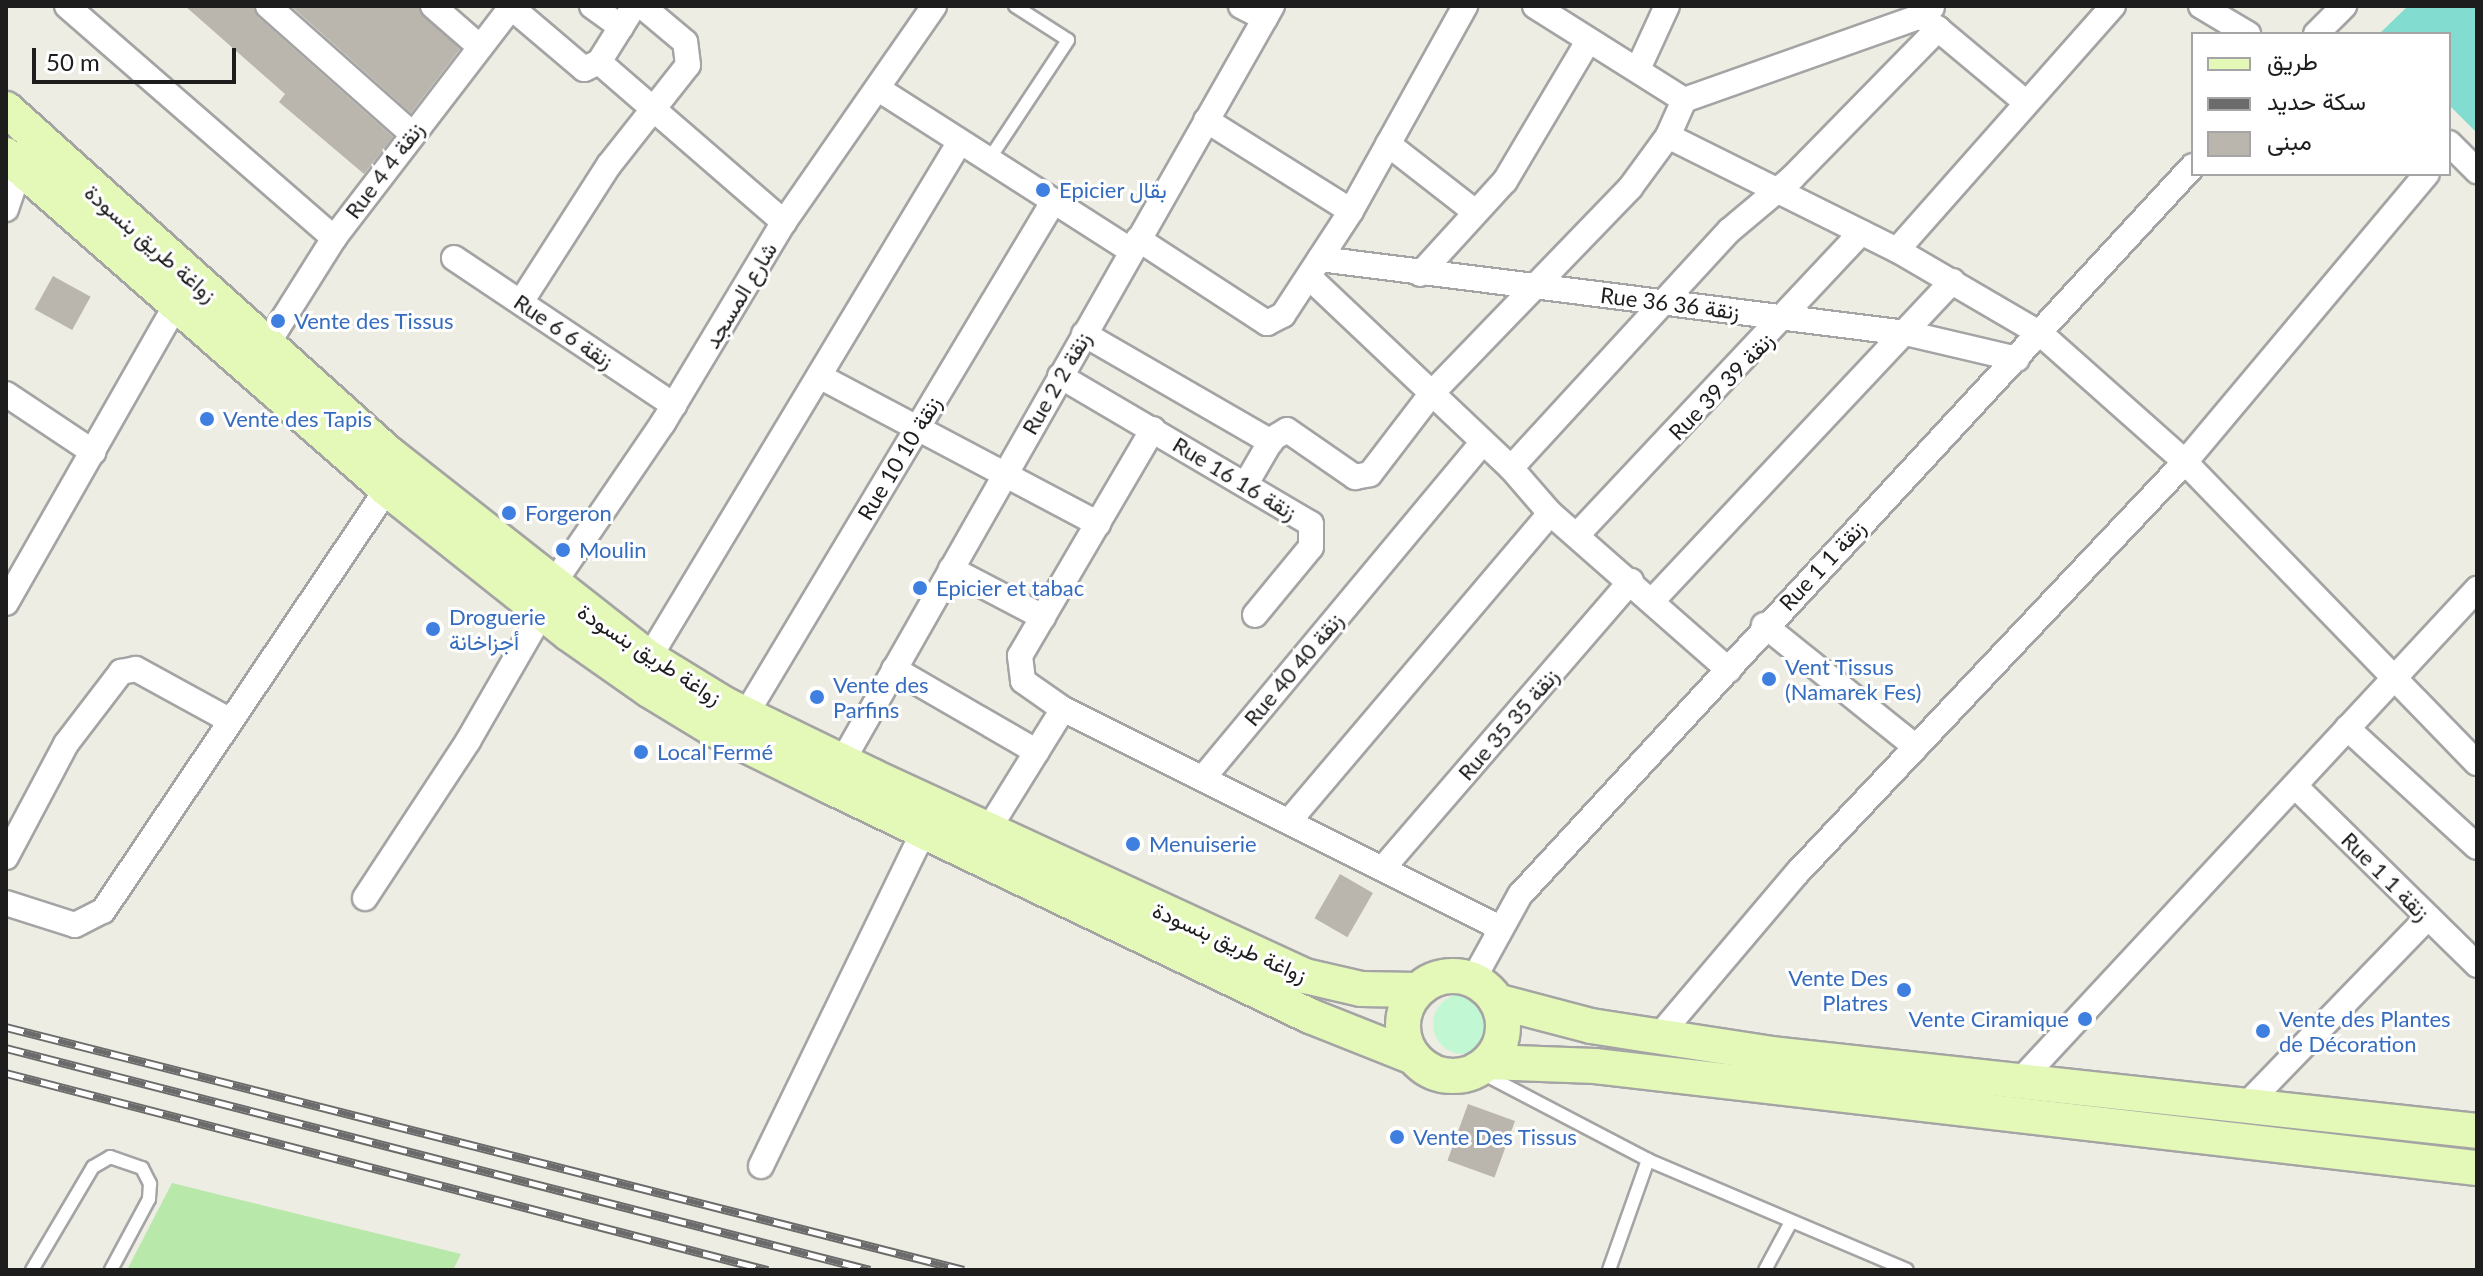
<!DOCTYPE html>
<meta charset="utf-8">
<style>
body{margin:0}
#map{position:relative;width:2483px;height:1276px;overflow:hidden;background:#eeede3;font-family:Lato,Vazirmatn,sans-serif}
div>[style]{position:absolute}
.grass>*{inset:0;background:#b8e8aa}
.park>*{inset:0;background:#c1f8d3}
.round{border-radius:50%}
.pitch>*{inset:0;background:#83dcd0}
.building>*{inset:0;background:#bbb6ad;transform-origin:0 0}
.roads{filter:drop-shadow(2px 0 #a4a4a4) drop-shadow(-2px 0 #a4a4a4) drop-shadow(0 2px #a4a4a4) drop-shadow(0 -2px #a4a4a4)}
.service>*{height:12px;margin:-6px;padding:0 6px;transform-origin:6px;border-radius:6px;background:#fff}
.minor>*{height:24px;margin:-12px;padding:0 12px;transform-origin:12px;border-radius:12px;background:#fff}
.secondary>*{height:34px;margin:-17px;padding:0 17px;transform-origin:17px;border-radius:17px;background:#e4f8b8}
.secondary>.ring{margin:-17px;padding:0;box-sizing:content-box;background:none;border:34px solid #e4f8b8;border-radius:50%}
.rail>*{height:9px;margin-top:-4.5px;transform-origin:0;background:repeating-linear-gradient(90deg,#fff 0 18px,#6b6b6b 0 36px);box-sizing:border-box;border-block:2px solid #6b6b6b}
.dots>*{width:22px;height:22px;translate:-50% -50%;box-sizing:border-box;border:4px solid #fff;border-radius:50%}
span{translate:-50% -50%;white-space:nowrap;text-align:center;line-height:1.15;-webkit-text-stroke:6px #fff;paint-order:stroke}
.street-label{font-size:22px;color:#1d1d1d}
.shop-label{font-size:22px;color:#366cbe}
.left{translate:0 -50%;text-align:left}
.right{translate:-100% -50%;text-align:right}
.frame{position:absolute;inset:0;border:8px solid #1d1d1d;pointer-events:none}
.legend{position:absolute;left:2191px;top:32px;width:260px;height:144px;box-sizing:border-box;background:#fff;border:2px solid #a5a5a5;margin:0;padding:10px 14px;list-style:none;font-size:24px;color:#1d1d1d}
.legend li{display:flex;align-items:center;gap:16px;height:40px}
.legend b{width:40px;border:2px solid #a5a5a5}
.scale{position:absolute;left:32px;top:48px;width:204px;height:36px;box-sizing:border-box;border:4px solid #1d1d1d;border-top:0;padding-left:10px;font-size:24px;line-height:28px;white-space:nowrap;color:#1d1d1d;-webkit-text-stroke:6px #fff;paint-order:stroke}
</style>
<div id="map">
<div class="grass">
<i style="clip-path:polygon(172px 1183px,461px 1254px,453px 1270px,127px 1270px)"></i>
</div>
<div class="park">
<i class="round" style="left:1433px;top:994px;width:60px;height:60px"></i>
</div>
<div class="pitch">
<i style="clip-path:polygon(2408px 6px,2477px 6px,2477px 133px,2449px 105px,2449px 34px,2379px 34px)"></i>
</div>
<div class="building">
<i style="clip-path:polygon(185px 6px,253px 6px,258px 17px,393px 137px,364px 174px,279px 102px,285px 94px)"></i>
<i style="clip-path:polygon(291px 6px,418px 6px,460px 49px,411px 113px)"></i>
<i style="left:53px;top:276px;width:43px;height:38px;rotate:29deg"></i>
<i style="left:1340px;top:874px;width:38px;height:51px;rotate:30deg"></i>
<i style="left:1468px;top:1104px;width:50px;height:60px;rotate:20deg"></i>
</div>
<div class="roads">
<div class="service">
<i style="left:988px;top:161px;width:145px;rotate:-56.5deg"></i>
<i style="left:1068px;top:40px;width:63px;rotate:-147.3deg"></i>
<i style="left:1480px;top:1072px;width:190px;rotate:27.6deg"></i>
<i style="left:1648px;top:1160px;width:281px;rotate:23deg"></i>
<i style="left:32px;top:1270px;width:120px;rotate:-59.4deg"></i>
<i style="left:93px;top:1167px;width:20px;rotate:-30deg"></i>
<i style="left:110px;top:1157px;width:34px;rotate:19deg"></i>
<i style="left:142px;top:1168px;width:18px;rotate:63deg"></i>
<i style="left:150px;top:1184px;width:15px;rotate:94deg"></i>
<i style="left:149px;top:1199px;width:81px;rotate:118.2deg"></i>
<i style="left:1609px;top:1270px;width:117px;rotate:-70.5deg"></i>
<i style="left:1765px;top:1270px;width:55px;rotate:-61.6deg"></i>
</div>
<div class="minor">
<i style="left:67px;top:6px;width:354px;rotate:41deg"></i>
<i style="left:268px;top:6px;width:191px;rotate:41.6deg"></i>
<i style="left:433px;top:6px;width:62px;rotate:41.1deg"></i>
<i style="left:592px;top:6px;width:36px;rotate:36deg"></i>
<i style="left:1241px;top:6px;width:27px;rotate:27deg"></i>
<i style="left:1535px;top:6px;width:176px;rotate:32.2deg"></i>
<i style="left:2201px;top:6px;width:55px;rotate:30.8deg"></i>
<i style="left:511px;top:7px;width:96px;rotate:40.3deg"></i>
<i style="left:584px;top:69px;width:17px;rotate:-25deg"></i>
<i style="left:599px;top:62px;width:245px;rotate:40.9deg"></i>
<i style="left:1938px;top:29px;width:111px;rotate:39.9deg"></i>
<i style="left:2316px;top:34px;width:40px;rotate:-45deg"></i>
<i style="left:599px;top:62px;width:66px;rotate:-58deg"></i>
<i style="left:1638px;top:69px;width:69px;rotate:-65.3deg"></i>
<i style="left:880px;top:90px;width:299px;rotate:32.6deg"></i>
<i style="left:1668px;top:136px;width:256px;rotate:26.5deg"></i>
<i style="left:1897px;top:250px;width:167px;rotate:30.3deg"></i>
<i style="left:2041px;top:334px;width:193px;rotate:41.6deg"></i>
<i style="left:2185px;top:462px;width:419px;rotate:45.9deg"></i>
<i style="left:2449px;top:143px;width:40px;rotate:45deg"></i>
<i style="left:1388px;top:144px;width:109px;rotate:37.9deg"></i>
<i style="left:6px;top:209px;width:43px;rotate:-71.1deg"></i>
<i style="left:1351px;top:211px;width:235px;rotate:-60.9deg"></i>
<i style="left:1138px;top:239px;width:154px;rotate:33.1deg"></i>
<i style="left:1267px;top:323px;width:18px;rotate:-27deg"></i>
<i style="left:1283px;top:315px;width:124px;rotate:-56.8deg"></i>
<i style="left:1351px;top:211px;width:171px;rotate:-147.9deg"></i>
<i style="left:1897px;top:250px;width:326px;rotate:-48.5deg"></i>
<i style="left:454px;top:258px;width:265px;rotate:33.8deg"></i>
<i style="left:1320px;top:259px;width:591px;rotate:7.2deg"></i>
<i style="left:1906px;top:333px;width:114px;rotate:13.2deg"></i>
<i style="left:1420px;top:274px;width:126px;rotate:-47.6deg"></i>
<i style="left:1505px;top:181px;width:163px;rotate:-59.3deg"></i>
<i style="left:1309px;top:277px;width:278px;rotate:43.4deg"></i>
<i style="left:1511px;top:468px;width:60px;rotate:49.1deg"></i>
<i style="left:1550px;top:513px;width:238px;rotate:41.3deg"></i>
<i style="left:521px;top:302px;width:163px;rotate:-57.3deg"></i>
<i style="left:609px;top:165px;width:127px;rotate:-51.7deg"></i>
<i style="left:688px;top:65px;width:23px;rotate:-97deg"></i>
<i style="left:685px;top:42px;width:56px;rotate:-140.1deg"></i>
<i style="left:1084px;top:334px;width:216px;rotate:30deg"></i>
<i style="left:268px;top:343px;width:124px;rotate:-57.8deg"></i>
<i style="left:334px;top:238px;width:292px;rotate:-52.5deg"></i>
<i style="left:819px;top:376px;width:316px;rotate:27.9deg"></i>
<i style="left:1060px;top:376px;width:291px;rotate:30.5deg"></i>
<i style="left:1311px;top:524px;width:23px;rotate:90deg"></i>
<i style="left:1311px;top:547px;width:88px;rotate:129.5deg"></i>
<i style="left:6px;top:394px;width:105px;rotate:33.7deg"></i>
<i style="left:1153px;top:429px;width:263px;rotate:120.4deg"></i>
<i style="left:1020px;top:656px;width:25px;rotate:83deg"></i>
<i style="left:1023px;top:681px;width:49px;rotate:35deg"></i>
<i style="left:1063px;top:709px;width:489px;rotate:26.6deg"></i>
<i style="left:1511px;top:468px;width:323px;rotate:-47.4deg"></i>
<i style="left:1730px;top:230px;width:81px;rotate:-40deg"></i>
<i style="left:1792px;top:178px;width:209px;rotate:-45.6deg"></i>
<i style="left:1938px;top:29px;width:21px;rotate:-143deg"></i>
<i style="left:1921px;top:16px;width:14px;rotate:-39deg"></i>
<i style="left:1247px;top:482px;width:50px;rotate:-59.8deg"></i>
<i style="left:1272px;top:439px;width:17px;rotate:-31deg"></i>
<i style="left:1287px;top:430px;width:83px;rotate:34.7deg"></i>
<i style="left:1355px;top:477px;width:15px;rotate:-11deg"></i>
<i style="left:1370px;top:474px;width:102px;rotate:-52.6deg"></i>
<i style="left:1432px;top:393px;width:285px;rotate:-46deg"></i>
<i style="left:1630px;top:188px;width:64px;rotate:-53.8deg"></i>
<i style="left:1668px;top:136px;width:39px;rotate:-66deg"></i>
<i style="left:1684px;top:100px;width:251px;rotate:-19.5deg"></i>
<i style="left:1577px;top:535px;width:415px;rotate:-46.8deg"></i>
<i style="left:951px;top:569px;width:104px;rotate:27.6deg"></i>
<i style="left:551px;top:587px;width:199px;rotate:-55.7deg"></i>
<i style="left:663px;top:423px;width:235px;rotate:-59deg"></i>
<i style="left:784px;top:222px;width:263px;rotate:-55.2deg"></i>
<i style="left:1652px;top:601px;width:439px;rotate:-46.8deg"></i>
<i style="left:6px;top:603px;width:343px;rotate:-60.3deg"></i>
<i style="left:1764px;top:625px;width:195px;rotate:38.8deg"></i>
<i style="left:649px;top:658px;width:601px;rotate:-58.95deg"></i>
<i style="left:894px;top:669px;width:165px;rotate:30.1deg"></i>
<i style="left:746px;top:714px;width:597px;rotate:-59.05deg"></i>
<i style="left:2347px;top:728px;width:176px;rotate:42.5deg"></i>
<i style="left:834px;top:776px;width:886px;rotate:-60.37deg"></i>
<i style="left:1203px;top:778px;width:437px;rotate:-50.2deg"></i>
<i style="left:2296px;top:787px;width:254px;rotate:44.5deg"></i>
<i style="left:1290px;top:820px;width:402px;rotate:-49.7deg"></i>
<i style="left:988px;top:830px;width:142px;rotate:-58.2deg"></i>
<i style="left:6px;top:857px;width:128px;rotate:-62deg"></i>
<i style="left:66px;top:744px;width:91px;rotate:-52.6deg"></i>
<i style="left:121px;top:672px;width:15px;rotate:-11deg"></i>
<i style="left:136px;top:669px;width:106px;rotate:28.7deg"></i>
<i style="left:1384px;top:867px;width:378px;rotate:-49.2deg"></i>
<i style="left:365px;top:898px;width:188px;rotate:-56.7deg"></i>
<i style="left:468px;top:741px;width:148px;rotate:-60deg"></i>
<i style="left:6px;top:903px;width:72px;rotate:17.7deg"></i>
<i style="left:75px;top:925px;width:31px;rotate:-27deg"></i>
<i style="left:103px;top:911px;width:509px;rotate:-56.06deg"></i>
<i style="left:1473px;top:980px;width:97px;rotate:-61.1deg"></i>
<i style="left:1520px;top:895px;width:992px;rotate:-47.29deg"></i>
<i style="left:1658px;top:1037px;width:216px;rotate:-49.7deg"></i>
<i style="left:1798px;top:872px;width:564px;rotate:-46.65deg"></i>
<i style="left:2185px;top:462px;width:376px;rotate:-50deg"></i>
<i style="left:2017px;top:1084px;width:676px;rotate:-47.1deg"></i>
<i style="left:2245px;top:1106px;width:263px;rotate:-45.9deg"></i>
<i style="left:761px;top:1166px;width:373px;rotate:-64.1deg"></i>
</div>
<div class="secondary">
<i style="left:6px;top:109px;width:513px;rotate:42deg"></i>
<i style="left:387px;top:452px;width:333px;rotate:38.2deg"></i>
<i style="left:649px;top:658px;width:88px;rotate:31.5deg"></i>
<i style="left:724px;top:704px;width:165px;rotate:25.9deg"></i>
<i style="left:872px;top:776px;width:477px;rotate:24.8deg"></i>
<i style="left:1305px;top:976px;width:57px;rotate:13.1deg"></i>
<i style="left:1361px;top:989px;width:56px;rotate:1deg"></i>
<i style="left:6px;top:155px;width:507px;rotate:41.24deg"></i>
<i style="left:387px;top:489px;width:231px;rotate:38.5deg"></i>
<i style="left:568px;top:633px;width:99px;rotate:35.1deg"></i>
<i style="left:649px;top:690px;width:77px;rotate:31.2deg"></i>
<i style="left:715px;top:730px;width:127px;rotate:26.2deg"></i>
<i style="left:829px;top:786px;width:533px;rotate:25.56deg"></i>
<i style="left:1310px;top:1016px;width:111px;rotate:21.7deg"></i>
<i class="ring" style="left:1403px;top:976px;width:66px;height:66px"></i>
<i style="left:1496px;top:1001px;width:98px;rotate:14.7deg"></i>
<i style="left:1591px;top:1026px;width:182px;rotate:8.8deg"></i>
<i style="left:1771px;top:1054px;width:710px;rotate:6.22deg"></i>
<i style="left:1488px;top:1062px;width:107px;rotate:2.1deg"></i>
<i style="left:1595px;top:1066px;width:888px;rotate:6.6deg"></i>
</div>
</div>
<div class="rail">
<i style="left:6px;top:1027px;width:988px;rotate:14.23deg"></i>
<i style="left:6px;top:1048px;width:892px;rotate:14.41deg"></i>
<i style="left:6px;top:1073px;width:787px;rotate:14.5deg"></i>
</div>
<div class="dots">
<i style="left:1043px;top:190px;background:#3f7fe0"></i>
<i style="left:278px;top:321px;background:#3f7fe0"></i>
<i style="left:207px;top:419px;background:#3f7fe0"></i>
<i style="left:509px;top:513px;background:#3f7fe0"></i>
<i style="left:563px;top:550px;background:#3f7fe0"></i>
<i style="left:920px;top:588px;background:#3f7fe0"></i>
<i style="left:433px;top:629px;background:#3f7fe0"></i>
<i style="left:1769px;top:679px;background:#3f7fe0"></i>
<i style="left:817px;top:697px;background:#3f7fe0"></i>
<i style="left:641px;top:752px;background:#3f7fe0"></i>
<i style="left:1133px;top:844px;background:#3f7fe0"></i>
<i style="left:1904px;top:990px;background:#3f7fe0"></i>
<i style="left:2085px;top:1019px;background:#3f7fe0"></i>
<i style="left:2263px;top:1031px;background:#3f7fe0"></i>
<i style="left:1397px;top:1137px;background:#3f7fe0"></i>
</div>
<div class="street-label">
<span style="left:384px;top:170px;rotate:-53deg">Rue 4 زنقة 4</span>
<span style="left:151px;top:243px;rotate:41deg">زواغة طريق بنسودة</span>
<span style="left:740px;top:295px;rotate:-59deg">شارع المسجد</span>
<span style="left:1670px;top:303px;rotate:7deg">Rue 36 زنقة 36</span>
<span style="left:564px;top:331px;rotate:34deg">Rue 6 زنقة 6</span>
<span style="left:1056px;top:383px;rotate:-60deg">Rue 2 زنقة 2</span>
<span style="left:1721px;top:386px;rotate:-46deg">Rue 39 زنقة 39</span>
<span style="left:899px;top:458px;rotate:-59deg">Rue 10 زنقة 10</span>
<span style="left:1235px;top:478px;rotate:31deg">Rue 16 زنقة 16</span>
<span style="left:1822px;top:565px;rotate:-47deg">Rue 1 زنقة 1</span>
<span style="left:650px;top:654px;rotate:33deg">زواغة طريق بنسودة</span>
<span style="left:1293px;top:669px;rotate:-50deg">Rue 40 زنقة 40</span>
<span style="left:1508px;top:724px;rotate:-49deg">Rue 35 زنقة 35</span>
<span style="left:2386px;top:876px;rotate:45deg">Rue 1 زنقة 1</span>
<span style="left:1230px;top:942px;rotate:24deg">زواغة طريق بنسودة</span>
</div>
<div class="shop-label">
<span class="left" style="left:1059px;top:190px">Epicier بقال</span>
<span class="left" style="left:294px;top:321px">Vente des Tissus</span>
<span class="left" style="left:223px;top:419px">Vente des Tapis</span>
<span class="left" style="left:525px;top:513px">Forgeron</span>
<span class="left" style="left:579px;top:550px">Moulin</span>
<span class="left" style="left:936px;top:588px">Epicier et tabac</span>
<span class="left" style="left:449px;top:629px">Droguerie<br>أجزاخانة</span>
<span class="left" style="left:1785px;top:679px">Vent Tissus<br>(Namarek Fes)</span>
<span class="left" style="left:833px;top:697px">Vente des<br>Parfins</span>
<span class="left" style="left:657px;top:752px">Local Fermé</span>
<span class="left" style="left:1149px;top:844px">Menuiserie</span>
<span class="right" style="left:1888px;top:990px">Vente Des<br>Platres</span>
<span class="left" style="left:2279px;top:1031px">Vente des Plantes<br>de Décoration</span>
<span class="right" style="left:2069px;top:1019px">Vente Ciramique</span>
<span class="left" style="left:1413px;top:1137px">Vente Des Tissus</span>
</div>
<div class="frame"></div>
<ul class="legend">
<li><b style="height:10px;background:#e4f8b8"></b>طريق</li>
<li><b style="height:10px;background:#6b6b6b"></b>سكة حديد</li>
<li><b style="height:22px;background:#bbb6ad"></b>مبنى</li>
</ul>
<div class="scale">50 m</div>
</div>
